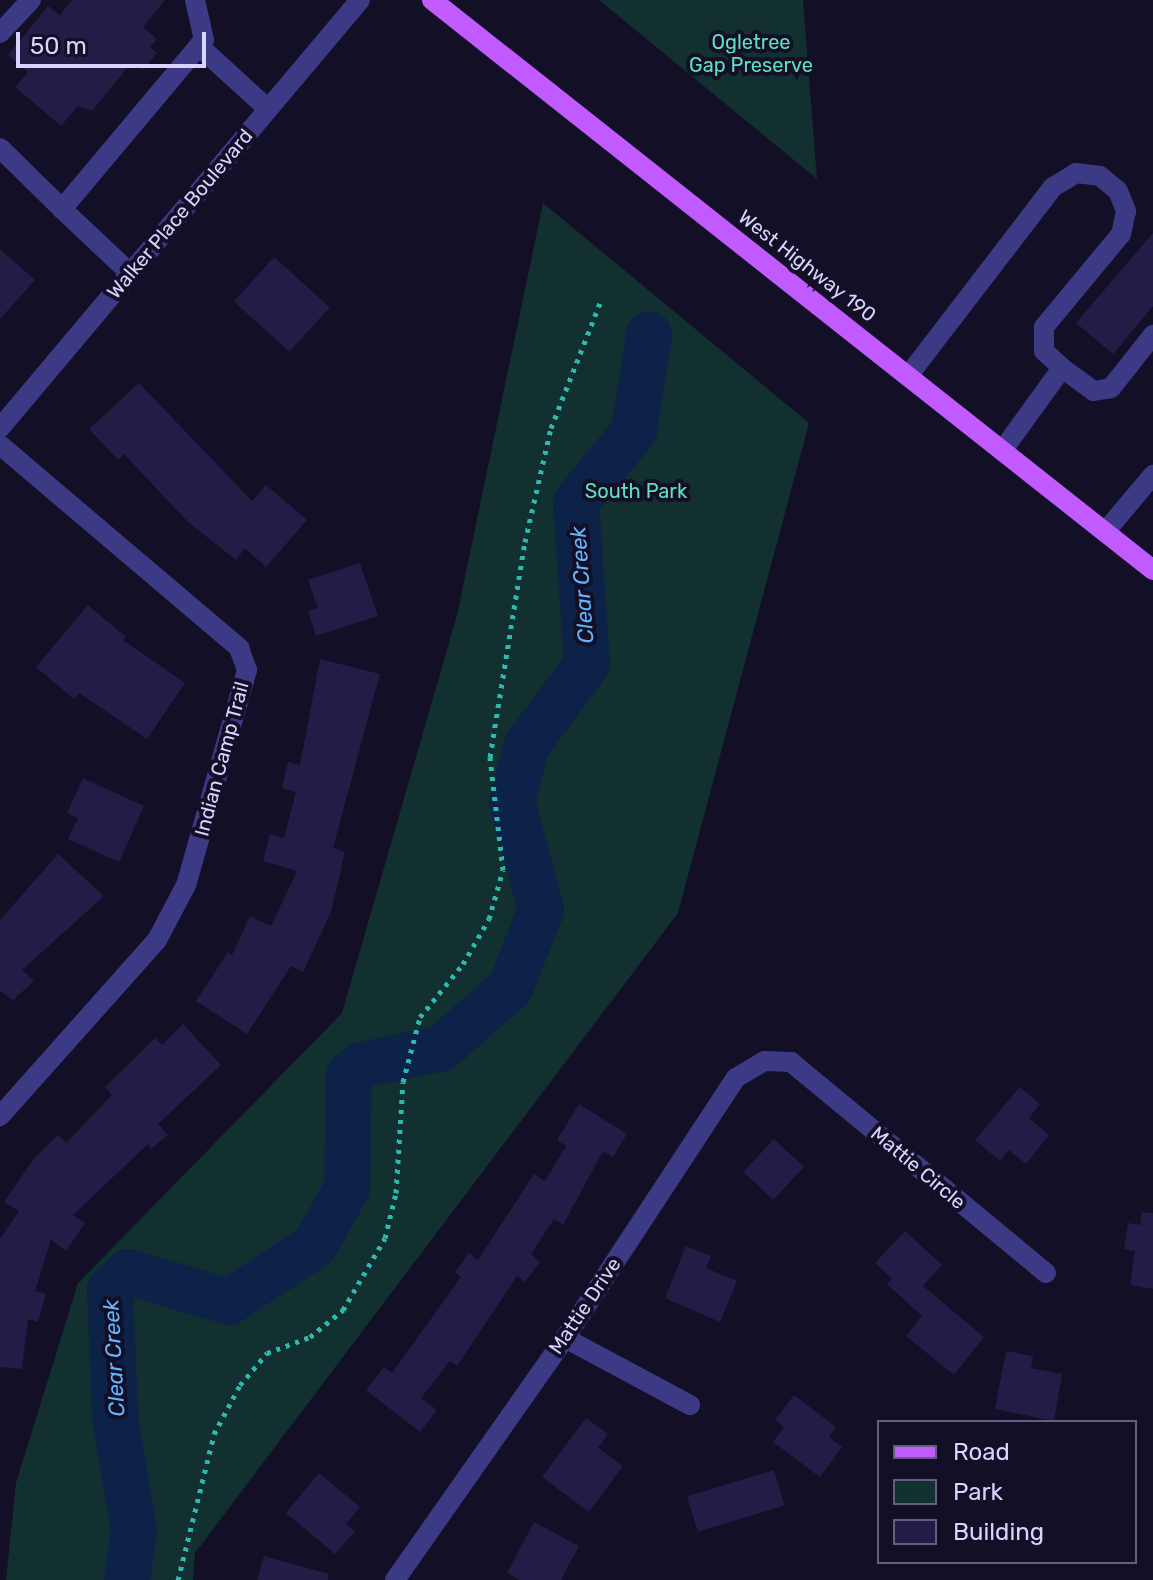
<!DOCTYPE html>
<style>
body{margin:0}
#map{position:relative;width:1153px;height:1580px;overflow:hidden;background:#130f26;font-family:Rubik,sans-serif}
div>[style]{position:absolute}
.green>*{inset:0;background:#12302f}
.river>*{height:46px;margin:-23px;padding:0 23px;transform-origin:23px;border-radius:23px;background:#0c2248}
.building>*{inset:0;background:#241b47;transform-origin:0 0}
.path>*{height:5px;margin-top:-2.5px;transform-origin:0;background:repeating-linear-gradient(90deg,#2fb8b0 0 4px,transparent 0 10px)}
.minor>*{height:20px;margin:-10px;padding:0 10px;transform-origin:10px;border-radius:10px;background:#3d3a85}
.major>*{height:20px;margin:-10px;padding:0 10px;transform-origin:10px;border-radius:10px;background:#c25bff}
span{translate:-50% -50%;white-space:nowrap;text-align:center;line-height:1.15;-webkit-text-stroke:8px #130f26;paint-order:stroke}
.park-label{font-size:20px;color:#5fe0c0}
.street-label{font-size:20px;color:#d9d4ff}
.water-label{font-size:22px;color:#62b6ff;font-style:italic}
.legend{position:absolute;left:877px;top:1420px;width:260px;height:144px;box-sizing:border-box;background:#130f26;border:2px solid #625e7d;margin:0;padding:10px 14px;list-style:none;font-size:24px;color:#d9d4ff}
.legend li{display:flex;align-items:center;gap:16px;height:40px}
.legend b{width:40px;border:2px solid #625e7d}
.scale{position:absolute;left:16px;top:32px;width:190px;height:36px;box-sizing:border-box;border:4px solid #d9d4ff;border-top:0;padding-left:10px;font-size:24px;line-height:28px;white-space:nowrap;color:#d9d4ff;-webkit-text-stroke:6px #130f26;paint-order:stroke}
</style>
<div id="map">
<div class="green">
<i style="clip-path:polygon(599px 0,803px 0,817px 179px)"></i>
<i style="clip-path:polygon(543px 203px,809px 423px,678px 913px,195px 1553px,193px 1580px,6px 1580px,16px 1483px,78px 1283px,342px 1013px,457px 615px)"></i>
</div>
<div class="river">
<i style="left:127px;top:1580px;width:50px;rotate:-82deg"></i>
<i style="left:134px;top:1530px;width:115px;rotate:-99.5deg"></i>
<i style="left:115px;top:1417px;width:128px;rotate:-92.2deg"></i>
<i style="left:110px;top:1289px;width:25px;rotate:-43deg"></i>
<i style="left:128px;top:1272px;width:105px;rotate:16.5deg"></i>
<i style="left:229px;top:1302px;width:103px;rotate:-33.5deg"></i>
<i style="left:315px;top:1245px;width:65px;rotate:-60.7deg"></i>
<i style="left:347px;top:1188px;width:113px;rotate:-89deg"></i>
<i style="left:349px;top:1075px;width:16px;rotate:-38deg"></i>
<i style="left:362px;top:1065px;width:82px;rotate:-12deg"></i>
<i style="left:442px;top:1048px;width:91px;rotate:-41.4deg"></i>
<i style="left:510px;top:988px;width:84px;rotate:-68.3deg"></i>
<i style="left:541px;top:910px;width:113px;rotate:-104.9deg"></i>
<i style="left:512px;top:801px;width:58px;rotate:-75deg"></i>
<i style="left:527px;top:745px;width:101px;rotate:-53.5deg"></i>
<i style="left:587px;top:664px;width:162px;rotate:-93.9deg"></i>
<i style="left:576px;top:502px;width:92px;rotate:-50.8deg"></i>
<i style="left:634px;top:431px;width:98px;rotate:-81.2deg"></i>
</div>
<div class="building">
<i style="clip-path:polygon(72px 0,165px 0,143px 27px,157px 39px,150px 47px,157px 53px,143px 70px,136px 63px,127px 68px,92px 111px,78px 106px,61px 126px,15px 87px,28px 72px,8px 55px,48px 6px,60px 15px)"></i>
<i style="clip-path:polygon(1153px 233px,1153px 306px,1113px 354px,1076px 323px)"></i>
<i style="clip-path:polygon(0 249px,35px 280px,0 319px)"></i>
<i style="left:274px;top:257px;width:75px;height:60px;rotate:42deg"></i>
<i style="clip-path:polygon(139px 383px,252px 501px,266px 485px,307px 520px,266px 567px,245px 548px,236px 560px,188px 522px,124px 454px,118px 460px,89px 429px)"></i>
<i style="clip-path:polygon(360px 563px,378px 616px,316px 636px,308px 611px,318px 608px,308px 580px)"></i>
<i style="clip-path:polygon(88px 605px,126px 637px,123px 640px,185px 683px,147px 739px,79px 693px,74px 699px,36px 667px)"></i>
<i style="clip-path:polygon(320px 659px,380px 674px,333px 848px,345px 852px,331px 912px,303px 972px,291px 966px,247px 1034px,196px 1001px,228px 952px,232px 955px,250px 916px,271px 926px,297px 871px,263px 861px,270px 834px,284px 838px,296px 792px,282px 788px,288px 762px,300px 765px)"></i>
<i style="clip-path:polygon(83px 778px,144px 806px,119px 862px,68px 839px,78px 818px,67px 813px)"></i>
<i style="clip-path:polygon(58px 854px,104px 896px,22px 970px,34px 981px,13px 1000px,0 991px,0 920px)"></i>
<i style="clip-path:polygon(183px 1024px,221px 1065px,158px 1124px,168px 1135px,151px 1149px,148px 1144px,73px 1215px,85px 1223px,66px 1251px,51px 1240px,35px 1291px,46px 1294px,38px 1322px,28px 1319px,22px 1369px,0 1367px,0 1239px,19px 1211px,4px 1202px,35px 1157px,58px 1135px,66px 1143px,112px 1095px,105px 1087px,155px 1038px,162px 1045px)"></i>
<i style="clip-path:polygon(1020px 1087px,1040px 1104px,1029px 1118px,1049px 1135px,1026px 1164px,1009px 1150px,1000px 1161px,975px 1140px)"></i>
<i style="clip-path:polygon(579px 1104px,627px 1134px,613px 1157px,603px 1151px,563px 1225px,554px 1219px,531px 1254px,540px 1262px,525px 1282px,517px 1276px,457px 1366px,450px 1361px,421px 1398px,437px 1410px,420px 1432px,366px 1390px,384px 1367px,392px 1373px,461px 1277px,455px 1272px,469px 1253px,478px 1260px,534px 1174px,545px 1181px,566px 1146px,557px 1140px)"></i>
<i style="left:774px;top:1139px;width:41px;height:45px;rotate:43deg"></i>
<i style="clip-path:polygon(1142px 1212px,1153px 1213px,1153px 1289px,1130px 1285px,1135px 1251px,1124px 1249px,1128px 1223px,1140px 1225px)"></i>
<i style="clip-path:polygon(905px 1231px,942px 1265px,923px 1286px,984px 1337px,954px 1375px,906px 1336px,922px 1316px,887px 1284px,892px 1279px,875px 1263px)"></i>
<i style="clip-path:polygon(686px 1246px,711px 1256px,706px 1268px,737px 1281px,720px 1322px,665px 1298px)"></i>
<i style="clip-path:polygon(1006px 1351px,1033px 1356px,1031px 1368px,1062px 1374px,1054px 1421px,995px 1409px)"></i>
<i style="clip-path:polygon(794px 1395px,836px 1427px,829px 1437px,842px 1447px,820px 1477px,773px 1442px,784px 1427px,775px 1420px)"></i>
<i style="clip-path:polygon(586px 1418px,608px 1434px,598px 1448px,623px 1466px,589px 1512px,542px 1477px)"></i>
<i style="left:774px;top:1470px;width:37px;height:91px;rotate:73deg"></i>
<i style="clip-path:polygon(319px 1473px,360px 1507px,346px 1524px,355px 1531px,335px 1554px,286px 1513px)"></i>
<i style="clip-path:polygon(534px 1522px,579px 1546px,561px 1580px,520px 1580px,507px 1573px)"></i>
<i style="clip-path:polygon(264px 1556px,329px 1574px,328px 1580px,257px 1580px)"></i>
</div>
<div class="path">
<i style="left:178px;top:1580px;width:150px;rotate:-76.1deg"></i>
<i style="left:214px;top:1434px;width:55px;rotate:-62deg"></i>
<i style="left:240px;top:1385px;width:42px;rotate:-49.8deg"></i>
<i style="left:267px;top:1353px;width:46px;rotate:-20.4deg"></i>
<i style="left:310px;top:1337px;width:43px;rotate:-39.3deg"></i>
<i style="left:343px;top:1310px;width:83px;rotate:-59.7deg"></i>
<i style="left:385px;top:1238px;width:46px;rotate:-76.3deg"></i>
<i style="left:396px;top:1193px;width:111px;rotate:-86.4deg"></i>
<i style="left:403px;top:1082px;width:67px;rotate:-75.3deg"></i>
<i style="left:420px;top:1017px;width:68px;rotate:-50.9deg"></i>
<i style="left:463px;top:964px;width:52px;rotate:-60deg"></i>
<i style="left:489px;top:919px;width:51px;rotate:-74.1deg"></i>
<i style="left:503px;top:870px;width:114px;rotate:-96.6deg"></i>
<i style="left:490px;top:757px;width:218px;rotate:-80.8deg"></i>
<i style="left:525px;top:542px;width:117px;rotate:-77.2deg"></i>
<i style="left:551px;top:428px;width:134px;rotate:-68.6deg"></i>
</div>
<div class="minor">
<i style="left:0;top:33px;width:45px;rotate:-46.8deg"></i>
<i style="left:199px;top:46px;width:93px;rotate:42.4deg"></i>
<i style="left:0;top:148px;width:87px;rotate:44.5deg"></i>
<i style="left:62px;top:209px;width:221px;rotate:-50deg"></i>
<i style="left:204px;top:40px;width:41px;rotate:-102.7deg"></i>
<i style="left:62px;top:209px;width:93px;rotate:43.3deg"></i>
<i style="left:908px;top:376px;width:238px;rotate:-52.5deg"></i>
<i style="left:1053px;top:187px;width:27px;rotate:-31deg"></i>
<i style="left:1076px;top:173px;width:24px;rotate:7deg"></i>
<i style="left:1100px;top:176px;width:23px;rotate:40deg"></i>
<i style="left:1118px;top:191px;width:22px;rotate:68deg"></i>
<i style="left:1126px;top:211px;width:24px;rotate:102deg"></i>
<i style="left:1121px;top:234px;width:121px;rotate:129.6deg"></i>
<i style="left:1044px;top:327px;width:24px;rotate:90deg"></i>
<i style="left:1044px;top:351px;width:25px;rotate:43deg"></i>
<i style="left:0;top:428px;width:559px;rotate:-49.93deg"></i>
<i style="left:0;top:445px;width:314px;rotate:40.3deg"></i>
<i style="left:239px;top:648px;width:23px;rotate:70deg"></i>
<i style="left:247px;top:670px;width:223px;rotate:105.8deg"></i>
<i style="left:186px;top:885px;width:62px;rotate:117.8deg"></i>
<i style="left:157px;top:940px;width:236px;rotate:131.7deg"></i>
<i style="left:1002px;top:451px;width:102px;rotate:-54.1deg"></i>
<i style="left:1062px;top:368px;width:39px;rotate:36deg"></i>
<i style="left:1094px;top:391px;width:17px;rotate:-10deg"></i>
<i style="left:1111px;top:388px;width:68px;rotate:-51.6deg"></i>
<i style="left:1105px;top:532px;width:75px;rotate:-49.9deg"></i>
<i style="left:565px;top:1338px;width:142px;rotate:28.2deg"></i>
<i style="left:395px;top:1580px;width:296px;rotate:-54.9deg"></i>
<i style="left:565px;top:1338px;width:311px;rotate:-56.7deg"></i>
<i style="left:736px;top:1078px;width:33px;rotate:-31deg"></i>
<i style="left:764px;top:1061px;width:27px;rotate:2deg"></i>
<i style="left:791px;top:1062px;width:331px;rotate:39.6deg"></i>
</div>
<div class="major">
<i style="left:432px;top:0;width:919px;rotate:38.33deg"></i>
</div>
<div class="park-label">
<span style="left:751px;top:54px">Ogletree<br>Gap Preserve</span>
<span style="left:636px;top:491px">South Park</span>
</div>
<div class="street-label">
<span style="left:180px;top:214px;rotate:-50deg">Walker Place Boulevard</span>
<span style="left:807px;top:266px;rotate:38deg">West Highway 190</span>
<span style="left:222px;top:759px;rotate:-75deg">Indian Camp Trail</span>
<span style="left:918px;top:1168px;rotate:40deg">Mattie Circle</span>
<span style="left:585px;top:1306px;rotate:-56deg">Mattie Drive</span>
</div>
<div class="water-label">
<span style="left:582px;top:585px;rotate:-94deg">Clear Creek</span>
<span style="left:114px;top:1358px;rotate:-93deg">Clear Creek</span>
</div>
<ul class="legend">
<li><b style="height:10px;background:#c25bff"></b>Road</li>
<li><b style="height:22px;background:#12302f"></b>Park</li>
<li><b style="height:22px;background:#241b47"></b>Building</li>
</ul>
<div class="scale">50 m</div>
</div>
